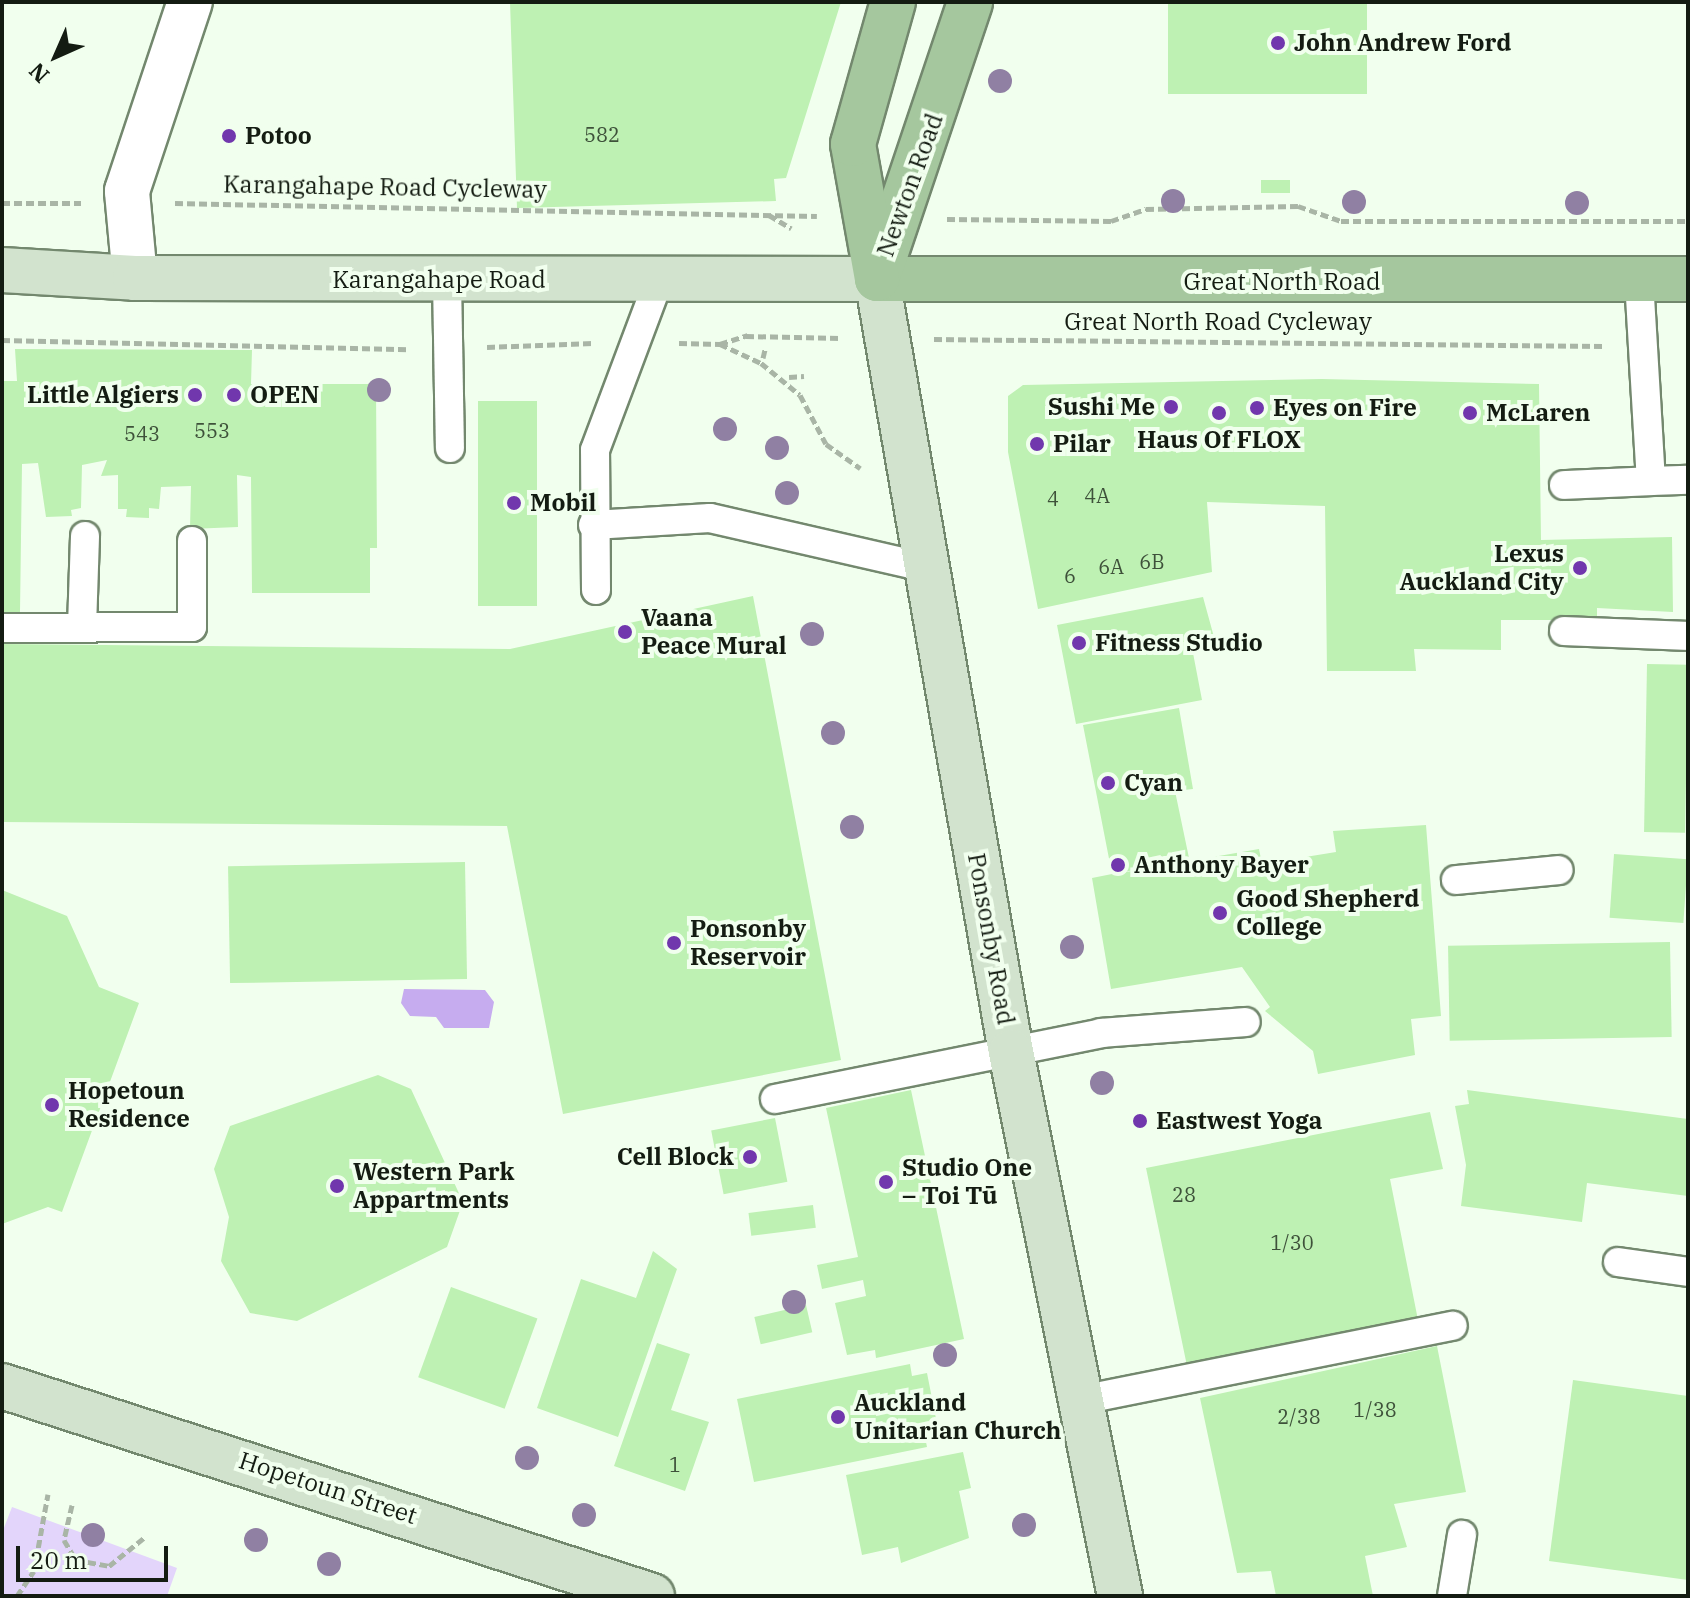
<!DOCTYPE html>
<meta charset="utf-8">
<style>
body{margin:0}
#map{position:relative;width:1690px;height:1598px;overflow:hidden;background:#f1ffee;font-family:"IBM Plex Serif",serif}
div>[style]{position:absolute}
.green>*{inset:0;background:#e3d5fb}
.water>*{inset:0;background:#c6acef}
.building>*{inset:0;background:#bef1b3;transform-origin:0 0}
.path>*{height:5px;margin-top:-2.5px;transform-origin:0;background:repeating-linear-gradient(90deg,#a9b5a6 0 8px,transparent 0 12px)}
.roads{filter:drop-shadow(2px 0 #73886e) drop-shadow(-2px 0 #73886e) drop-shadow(0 2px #73886e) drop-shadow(0 -2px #73886e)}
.service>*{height:28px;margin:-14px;padding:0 14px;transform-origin:14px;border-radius:14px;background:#fff}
.minor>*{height:44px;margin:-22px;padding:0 22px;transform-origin:22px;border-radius:22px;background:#fff}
.secondary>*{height:44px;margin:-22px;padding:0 22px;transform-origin:22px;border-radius:22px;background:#d2e3ce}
.primary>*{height:44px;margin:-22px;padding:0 22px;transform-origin:22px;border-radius:22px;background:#a5c79e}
.trees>*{width:24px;height:24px;margin:-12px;border-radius:50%;background:#9080a3}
.dots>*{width:22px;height:22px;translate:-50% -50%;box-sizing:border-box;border:4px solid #f1ffee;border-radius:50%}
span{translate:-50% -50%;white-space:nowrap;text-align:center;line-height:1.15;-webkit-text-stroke:8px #f1ffee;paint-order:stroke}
.number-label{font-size:20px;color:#3e513a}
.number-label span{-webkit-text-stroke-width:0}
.poi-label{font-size:24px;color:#141c12;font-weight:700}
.left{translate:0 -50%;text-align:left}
.right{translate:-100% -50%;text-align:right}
.street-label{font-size:24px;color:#141c12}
.frame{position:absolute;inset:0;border:4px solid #141c12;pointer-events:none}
.north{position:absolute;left:16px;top:16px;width:80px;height:80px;-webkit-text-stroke:6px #f1ffee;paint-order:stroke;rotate:225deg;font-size:22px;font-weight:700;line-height:32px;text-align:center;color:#141c12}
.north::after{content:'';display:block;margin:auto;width:28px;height:36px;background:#141c12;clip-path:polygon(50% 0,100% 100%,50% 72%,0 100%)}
.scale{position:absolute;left:16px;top:1546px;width:152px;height:36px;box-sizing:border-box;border:4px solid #141c12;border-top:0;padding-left:10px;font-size:24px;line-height:28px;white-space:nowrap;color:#141c12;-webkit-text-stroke:6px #f1ffee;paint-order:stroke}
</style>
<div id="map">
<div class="green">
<i style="clip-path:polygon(12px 1507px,177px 1568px,167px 1596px,2px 1596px,2px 1533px)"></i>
</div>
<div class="water">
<i style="clip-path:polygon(404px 989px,485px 990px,494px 1002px,489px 1028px,444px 1028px,436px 1017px,410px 1016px,401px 1003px)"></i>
</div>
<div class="building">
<i style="clip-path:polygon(510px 2px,841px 2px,786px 178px,774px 179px,776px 201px,517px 208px)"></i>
<i style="left:1168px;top:2px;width:199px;height:92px"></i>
<i style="left:1261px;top:180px;width:29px;height:13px"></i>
<i style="clip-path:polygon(15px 349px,252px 350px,251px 384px,376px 384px,377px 548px,370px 548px,370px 593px,252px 593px,251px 477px,237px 475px,238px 527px,190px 529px,191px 486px,161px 487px,159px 509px,149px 508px,149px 518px,126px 517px,127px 509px,118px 509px,118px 475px,101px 476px,107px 460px,82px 465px,81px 508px,71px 510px,72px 516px,46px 517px,38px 463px,22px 464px,20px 612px,2px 612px,2px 381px,17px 381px)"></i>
<i style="clip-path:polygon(1322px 379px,1539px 384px,1541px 540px,1672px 537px,1673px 612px,1597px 608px,1597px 620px,1501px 620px,1501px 650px,1414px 649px,1416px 671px,1327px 671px,1325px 506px,1207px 502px,1212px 572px,1038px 609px,1008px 452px,1008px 396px,1023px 385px)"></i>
<i style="left:478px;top:401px;width:59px;height:205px"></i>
<i style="clip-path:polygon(753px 596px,841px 1060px,563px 1114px,507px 826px,2px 822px,2px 644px,510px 649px)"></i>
<i style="clip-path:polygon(1203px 597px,1217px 648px,1193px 653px,1202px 700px,1076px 724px,1057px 625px)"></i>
<i style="left:1647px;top:664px;width:41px;height:168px;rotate:1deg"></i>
<i style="clip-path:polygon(1179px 708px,1193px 789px,1175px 791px,1189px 858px,1115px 874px,1259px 849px,1262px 864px,1336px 852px,1333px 831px,1426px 825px,1441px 1016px,1411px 1019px,1415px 1055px,1318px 1074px,1313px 1051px,1265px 1011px,1270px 1007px,1242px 967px,1111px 989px,1092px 878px,1112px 874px,1083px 725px)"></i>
<i style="left:1614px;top:854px;width:74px;height:64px;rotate:4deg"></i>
<i style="left:465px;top:862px;width:117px;height:237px;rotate:89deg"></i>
<i style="clip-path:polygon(2px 890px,67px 916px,99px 987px,139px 1003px,62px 1212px,48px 1207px,2px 1224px)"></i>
<i style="left:1670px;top:942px;width:95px;height:222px;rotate:89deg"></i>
<i style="clip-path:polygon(378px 1075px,411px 1089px,463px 1202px,447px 1247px,297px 1321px,250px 1313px,221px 1261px,229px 1217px,214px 1169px,230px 1126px)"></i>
<i style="clip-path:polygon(911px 1090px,964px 1339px,876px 1358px,875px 1350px,847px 1355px,835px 1303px,866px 1296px,863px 1280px,822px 1289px,817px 1265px,858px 1257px,826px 1108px)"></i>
<i style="clip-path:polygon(1467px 1090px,1688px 1119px,1688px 1196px,1587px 1183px,1582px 1222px,1461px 1206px,1466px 1165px,1455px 1106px,1469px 1104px)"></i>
<i style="clip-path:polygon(1430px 1112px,1443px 1169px,1390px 1179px,1418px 1320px,1187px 1366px,1146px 1168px)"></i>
<i style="left:775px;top:1118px;width:65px;height:65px;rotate:79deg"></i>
<i style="left:813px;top:1205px;width:23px;height:65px;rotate:83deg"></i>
<i style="clip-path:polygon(653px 1251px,677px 1269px,618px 1437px,537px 1408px,581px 1279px,636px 1298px)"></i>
<i style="left:451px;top:1287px;width:92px;height:96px;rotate:20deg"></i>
<i style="left:806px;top:1305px;width:28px;height:53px;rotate:77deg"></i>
<i style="clip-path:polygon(657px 1343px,690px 1354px,671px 1410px,709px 1422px,685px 1491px,614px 1466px)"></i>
<i style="clip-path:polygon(1437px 1346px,1466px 1492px,1394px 1504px,1407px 1547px,1365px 1556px,1373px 1596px,1276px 1596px,1271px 1571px,1237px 1573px,1200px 1398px)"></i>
<i style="clip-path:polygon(910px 1364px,912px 1376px,927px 1373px,939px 1434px,925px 1437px,927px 1447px,754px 1482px,737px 1399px)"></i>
<i style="clip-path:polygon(1573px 1380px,1688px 1396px,1688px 1580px,1549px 1561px)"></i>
<i style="clip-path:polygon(963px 1452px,971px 1488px,959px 1491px,969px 1538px,901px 1563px,898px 1547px,862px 1555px,846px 1475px)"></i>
</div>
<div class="path">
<i style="left:2px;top:203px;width:79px"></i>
<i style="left:175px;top:203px;width:642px;rotate:1.16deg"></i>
<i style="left:769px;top:215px;width:26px;rotate:31deg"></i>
<i style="left:947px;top:219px;width:164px;rotate:0.7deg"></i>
<i style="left:1111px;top:221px;width:37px;rotate:-19deg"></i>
<i style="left:1146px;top:209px;width:152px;rotate:-1.1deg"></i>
<i style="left:1298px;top:206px;width:46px;rotate:19.2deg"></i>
<i style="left:1341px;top:221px;width:347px"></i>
<i style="left:746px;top:336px;width:94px;rotate:1.2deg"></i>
<i style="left:934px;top:339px;width:670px;rotate:0.6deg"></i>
<i style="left:2px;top:340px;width:407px;rotate:1.3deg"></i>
<i style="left:679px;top:343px;width:41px;rotate:1.4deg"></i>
<i style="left:720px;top:344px;width:45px;rotate:24.9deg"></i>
<i style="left:761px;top:363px;width:50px;rotate:39.4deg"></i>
<i style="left:800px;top:395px;width:55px;rotate:62deg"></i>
<i style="left:826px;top:444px;width:42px;rotate:35.2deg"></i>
<i style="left:720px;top:344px;width:29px;rotate:-18deg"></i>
<i style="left:487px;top:347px;width:106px;rotate:-2.2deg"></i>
<i style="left:763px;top:358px;width:9px;rotate:-77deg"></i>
<i style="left:789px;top:377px;width:15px;rotate:-4deg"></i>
<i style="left:72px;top:1505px;width:36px;rotate:103deg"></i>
<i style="left:64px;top:1540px;width:23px;rotate:59deg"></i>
<i style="left:76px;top:1560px;width:34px;rotate:10deg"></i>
<i style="left:109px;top:1566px;width:46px;rotate:-38.9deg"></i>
<i style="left:17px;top:1596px;width:30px;rotate:-56deg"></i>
<i style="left:34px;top:1571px;width:78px;rotate:-79.7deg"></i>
</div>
<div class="roads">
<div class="service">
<i style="left:447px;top:280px;width:168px;rotate:89deg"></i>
<i style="left:1639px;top:280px;width:201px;rotate:86.6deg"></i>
<i style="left:1651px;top:481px;width:37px;rotate:-2deg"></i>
<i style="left:1564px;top:485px;width:87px;rotate:-2.6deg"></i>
<i style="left:593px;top:525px;width:117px;rotate:-3.4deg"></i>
<i style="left:710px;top:518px;width:220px;rotate:12.9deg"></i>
<i style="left:596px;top:590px;width:140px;rotate:-90.4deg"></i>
<i style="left:595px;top:450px;width:179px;rotate:-69.4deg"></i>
<i style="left:82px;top:627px;width:91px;rotate:-88.1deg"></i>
<i style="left:2px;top:628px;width:190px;rotate:-0.3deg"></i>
<i style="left:192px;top:627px;width:86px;rotate:-90deg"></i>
<i style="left:1564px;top:631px;width:124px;rotate:2.3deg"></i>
<i style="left:1456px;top:880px;width:103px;rotate:-5.5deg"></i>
<i style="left:775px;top:1099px;width:333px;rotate:-11.4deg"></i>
<i style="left:1101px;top:1033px;width:145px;rotate:-4.3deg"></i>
<i style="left:1618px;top:1262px;width:71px;rotate:8.1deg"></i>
<i style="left:1081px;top:1400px;width:379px;rotate:-11.3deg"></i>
<i style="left:1452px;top:1596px;width:62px;rotate:-80.7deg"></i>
</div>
<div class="minor">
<i style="left:135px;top:278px;width:87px;rotate:-95.3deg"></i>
<i style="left:127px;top:191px;width:199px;rotate:-71.6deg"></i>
</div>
<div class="secondary">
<i style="left:2px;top:270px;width:133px;rotate:3.4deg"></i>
<i style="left:135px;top:278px;width:742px;rotate:0.08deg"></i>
<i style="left:877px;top:279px;width:785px;rotate:80.17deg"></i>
<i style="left:1011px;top:1052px;width:555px;rotate:78.67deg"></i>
<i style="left:2px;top:1386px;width:683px;rotate:17.9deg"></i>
</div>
<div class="primary">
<i style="left:877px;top:279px;width:811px"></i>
<i style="left:877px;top:279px;width:292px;rotate:-71.4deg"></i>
<i style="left:877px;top:279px;width:137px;rotate:-100.1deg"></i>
<i style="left:853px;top:144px;width:148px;rotate:-74.3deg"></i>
</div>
</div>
<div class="trees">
<i style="left:1000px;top:81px"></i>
<i style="left:1173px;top:201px"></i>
<i style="left:1354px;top:202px"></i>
<i style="left:1577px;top:203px"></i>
<i style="left:379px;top:390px"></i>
<i style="left:725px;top:429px"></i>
<i style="left:777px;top:448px"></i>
<i style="left:787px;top:493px"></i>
<i style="left:812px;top:634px"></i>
<i style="left:833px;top:733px"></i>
<i style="left:852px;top:827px"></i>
<i style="left:1072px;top:947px"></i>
<i style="left:1102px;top:1083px"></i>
<i style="left:794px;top:1302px"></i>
<i style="left:945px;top:1355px"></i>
<i style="left:527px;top:1458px"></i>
<i style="left:584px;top:1515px"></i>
<i style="left:1024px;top:1525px"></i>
<i style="left:93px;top:1535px"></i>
<i style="left:256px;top:1540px"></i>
<i style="left:329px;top:1564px"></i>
</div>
<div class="dots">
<i style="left:1278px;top:43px;background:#7137ad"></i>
<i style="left:229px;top:136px;background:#7137ad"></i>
<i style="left:195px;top:395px;background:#7137ad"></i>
<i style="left:234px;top:395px;background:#7137ad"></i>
<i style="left:1171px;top:407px;background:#7137ad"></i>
<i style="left:1257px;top:408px;background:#7137ad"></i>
<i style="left:1219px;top:413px;background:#7137ad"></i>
<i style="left:1470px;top:413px;background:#7137ad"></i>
<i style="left:1037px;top:444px;background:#7137ad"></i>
<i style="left:514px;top:503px;background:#7137ad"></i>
<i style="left:1580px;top:568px;background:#7137ad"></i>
<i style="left:625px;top:632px;background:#7137ad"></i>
<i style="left:1079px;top:643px;background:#7137ad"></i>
<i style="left:1108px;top:783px;background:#7137ad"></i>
<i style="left:1118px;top:865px;background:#7137ad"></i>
<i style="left:1220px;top:913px;background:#7137ad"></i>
<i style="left:674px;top:943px;background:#7137ad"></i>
<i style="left:52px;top:1105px;background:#7137ad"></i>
<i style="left:1140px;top:1121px;background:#7137ad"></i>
<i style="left:750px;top:1157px;background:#7137ad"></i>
<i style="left:886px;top:1182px;background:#7137ad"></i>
<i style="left:337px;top:1186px;background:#7137ad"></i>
<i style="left:838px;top:1417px;background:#7137ad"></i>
</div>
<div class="number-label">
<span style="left:602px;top:134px">582</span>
<span style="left:212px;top:430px">553</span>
<span style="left:142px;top:433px">543</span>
<span style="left:1097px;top:495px">4A</span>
<span style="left:1053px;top:498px">4</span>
<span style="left:1152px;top:561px">6B</span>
<span style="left:1111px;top:566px">6A</span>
<span style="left:1070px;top:575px">6</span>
<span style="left:1184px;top:1194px">28</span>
<span style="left:1292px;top:1242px">1/30</span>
<span style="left:1375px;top:1409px">1/38</span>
<span style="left:1299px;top:1416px">2/38</span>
<span style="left:675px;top:1464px">1</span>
</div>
<div class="poi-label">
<span class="left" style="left:1294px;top:43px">John Andrew Ford</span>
<span class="left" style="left:245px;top:136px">Potoo</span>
<span class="right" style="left:179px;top:395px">Little Algiers</span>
<span class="left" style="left:250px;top:395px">OPEN</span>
<span class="right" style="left:1155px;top:407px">Sushi Me</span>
<span class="left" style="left:1273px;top:408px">Eyes on Fire</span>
<span class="left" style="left:1486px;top:413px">McLaren</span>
<span style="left:1219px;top:440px">Haus Of FLOX</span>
<span class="left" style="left:1053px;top:444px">Pilar</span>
<span class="left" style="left:530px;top:503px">Mobil</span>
<span class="right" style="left:1564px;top:568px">Lexus<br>Auckland City</span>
<span class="left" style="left:641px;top:632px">Vaana<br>Peace Mural</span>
<span class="left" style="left:1095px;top:643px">Fitness Studio</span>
<span class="left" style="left:1124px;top:783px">Cyan</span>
<span class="left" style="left:1134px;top:865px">Anthony Bayer</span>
<span class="left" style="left:1236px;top:913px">Good Shepherd<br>College</span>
<span class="left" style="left:690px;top:943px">Ponsonby<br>Reservoir</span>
<span class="left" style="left:68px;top:1105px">Hopetoun<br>Residence</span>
<span class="left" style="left:1156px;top:1121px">Eastwest Yoga</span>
<span class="right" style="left:734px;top:1157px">Cell Block</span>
<span class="left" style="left:902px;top:1182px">Studio One<br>– Toi Tū</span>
<span class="left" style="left:353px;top:1186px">Western Park<br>Appartments</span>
<span class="left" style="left:854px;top:1417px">Auckland<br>Unitarian Church</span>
</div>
<div class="street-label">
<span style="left:910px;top:185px;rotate:-70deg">Newton Road</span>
<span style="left:385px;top:187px;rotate:1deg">Karangahape Road Cycleway</span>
<span style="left:439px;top:280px">Karangahape Road</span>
<span style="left:1282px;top:282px">Great North Road</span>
<span style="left:1218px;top:322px">Great North Road Cycleway</span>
<span style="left:991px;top:939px;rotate:80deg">Ponsonby Road</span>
<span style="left:328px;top:1488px;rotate:18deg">Hopetoun Street</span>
</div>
<div class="frame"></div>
<div class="north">N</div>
<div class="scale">20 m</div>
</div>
